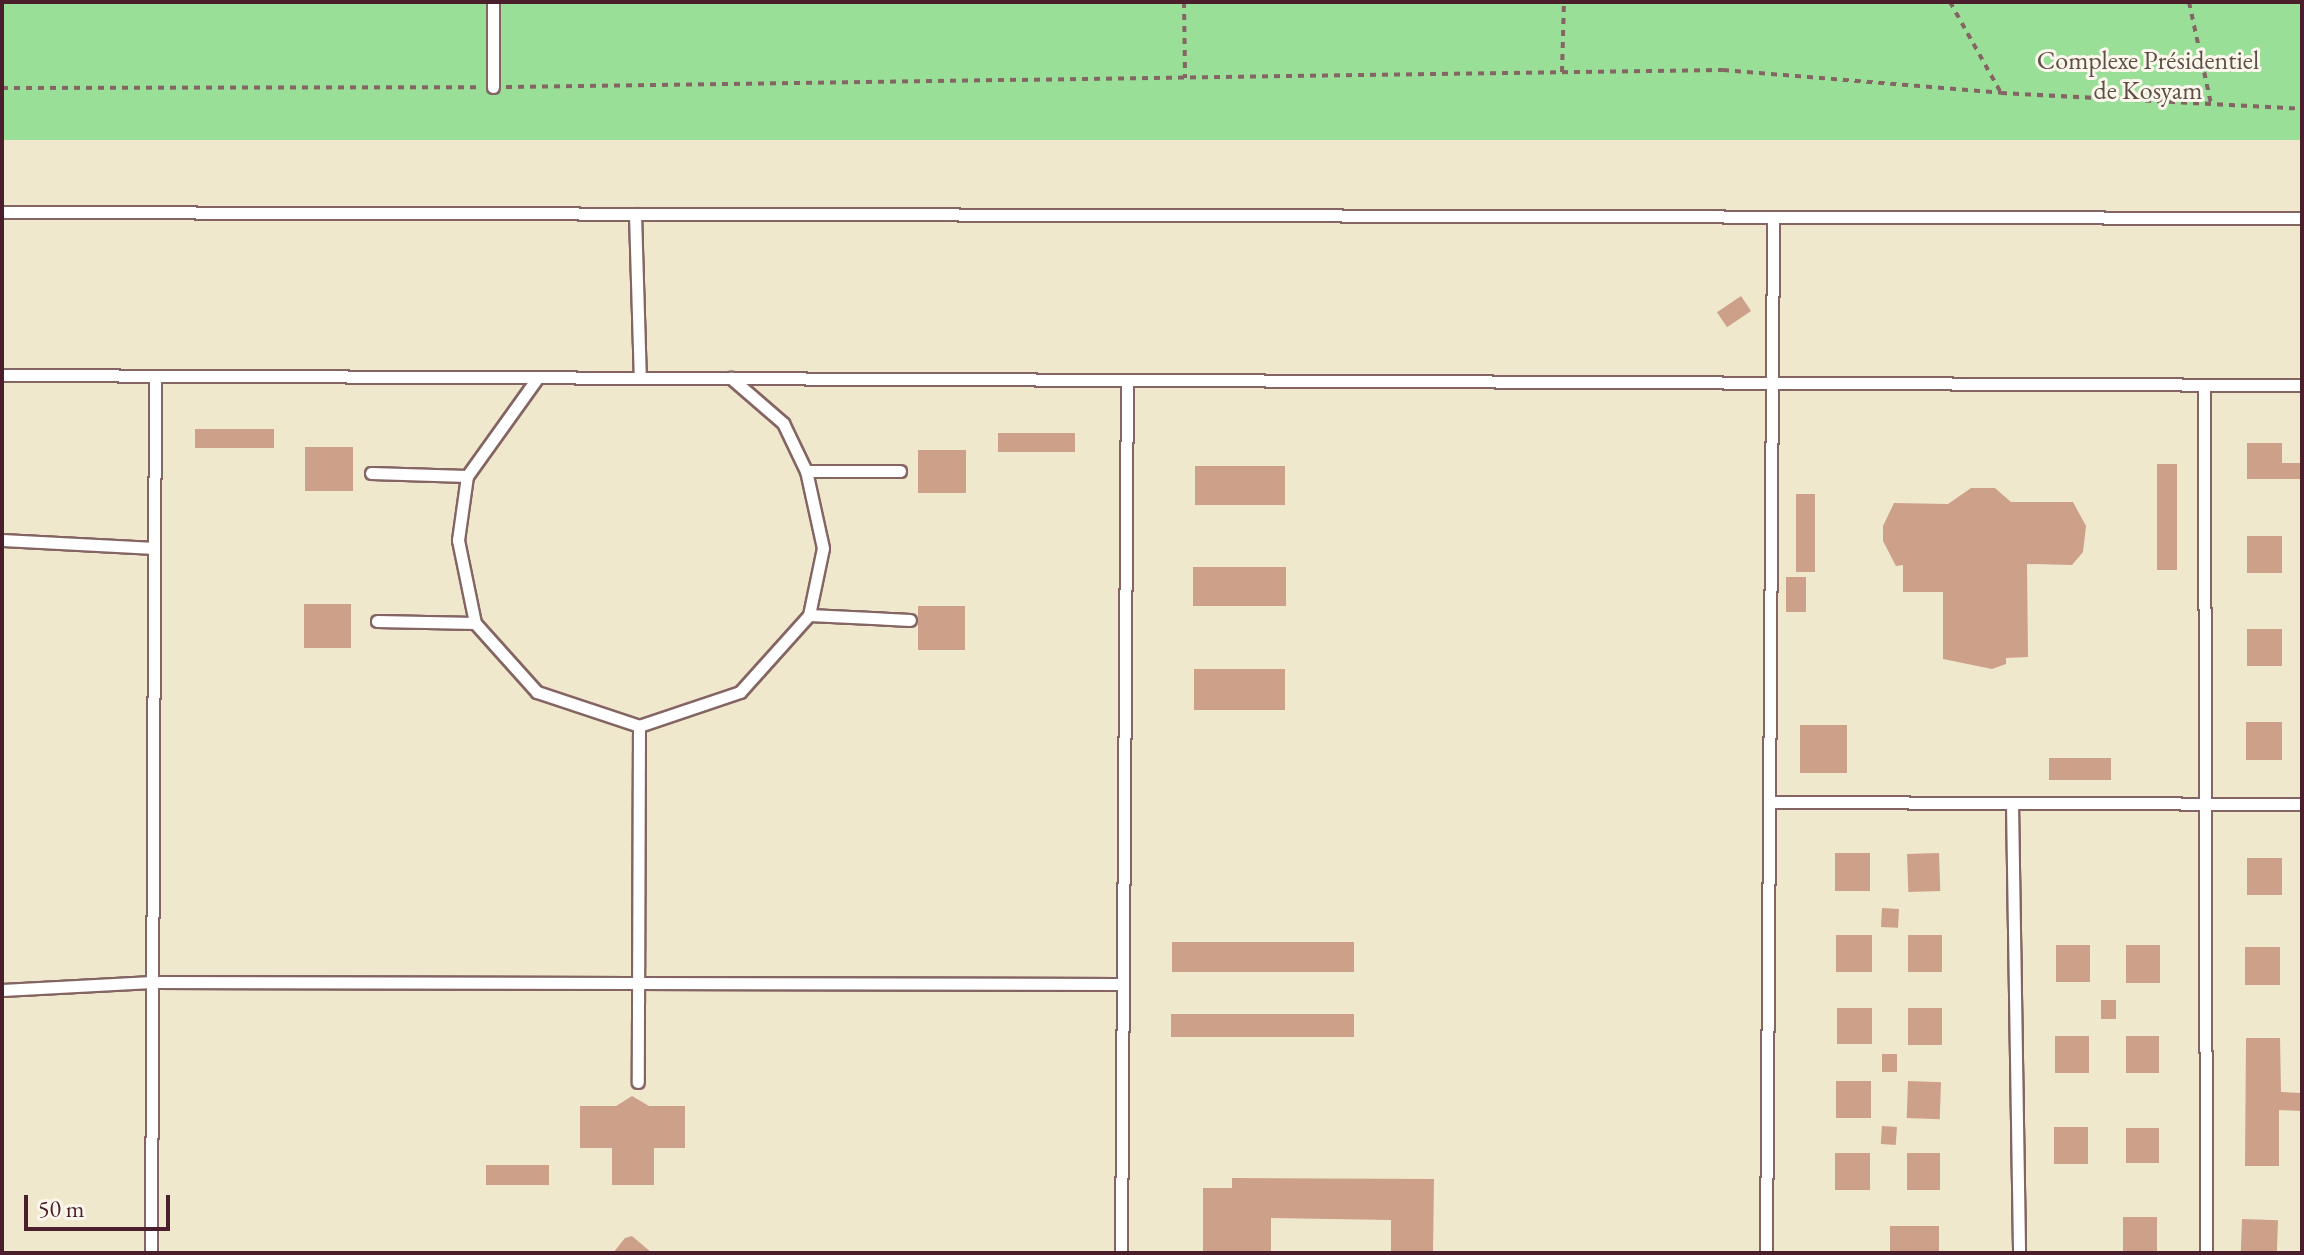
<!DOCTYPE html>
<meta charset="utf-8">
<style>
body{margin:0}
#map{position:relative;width:2304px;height:1255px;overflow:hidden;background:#f0e8cc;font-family:"EB Garamond",serif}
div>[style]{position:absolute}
.green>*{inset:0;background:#99df98;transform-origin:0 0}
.building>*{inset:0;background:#cda089;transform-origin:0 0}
.path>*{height:4px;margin-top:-2px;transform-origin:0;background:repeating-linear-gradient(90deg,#846563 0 6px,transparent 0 12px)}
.roads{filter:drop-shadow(2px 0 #846563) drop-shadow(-2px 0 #846563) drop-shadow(0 2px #846563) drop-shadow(0 -2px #846563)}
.lane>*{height:11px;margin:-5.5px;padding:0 5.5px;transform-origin:5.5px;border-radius:5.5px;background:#fff}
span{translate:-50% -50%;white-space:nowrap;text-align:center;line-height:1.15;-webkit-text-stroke:6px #fbf7ec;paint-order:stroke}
.park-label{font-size:26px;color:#5e4f46}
.frame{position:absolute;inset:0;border:4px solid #4a1f2b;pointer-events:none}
.scale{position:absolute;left:24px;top:1195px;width:146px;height:36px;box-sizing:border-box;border:4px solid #4a1f2b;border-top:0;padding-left:10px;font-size:24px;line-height:28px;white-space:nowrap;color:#4a1f2b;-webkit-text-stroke:6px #fbf7ec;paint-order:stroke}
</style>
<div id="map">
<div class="green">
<i style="left:2px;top:2px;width:2300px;height:138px"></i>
</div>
<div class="building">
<i style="left:1741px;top:296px;width:18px;height:29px;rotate:56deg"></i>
<i style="left:195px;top:429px;width:79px;height:19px"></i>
<i style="left:998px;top:433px;width:77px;height:19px"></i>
<i style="clip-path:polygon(2247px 443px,2282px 443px,2282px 463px,2301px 463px,2301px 479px,2247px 479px)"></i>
<i style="left:305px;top:447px;width:48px;height:44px"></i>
<i style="left:918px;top:450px;width:48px;height:43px"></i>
<i style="left:2157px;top:464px;width:20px;height:106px"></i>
<i style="left:1195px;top:466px;width:90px;height:39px"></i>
<i style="clip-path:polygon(1971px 488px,1995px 488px,2011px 502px,2073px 502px,2086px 526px,2083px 552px,2072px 565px,2027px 564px,2028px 657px,2006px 658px,2006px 664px,1992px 669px,1943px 659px,1943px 592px,1903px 592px,1903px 565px,1896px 566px,1883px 541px,1883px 526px,1894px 503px,1948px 504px)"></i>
<i style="left:1796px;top:494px;width:19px;height:78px"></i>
<i style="left:2247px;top:536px;width:35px;height:37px"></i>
<i style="left:1193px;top:567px;width:93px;height:39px"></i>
<i style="left:1786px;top:577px;width:20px;height:35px"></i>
<i style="left:304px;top:604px;width:47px;height:44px"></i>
<i style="left:918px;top:606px;width:47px;height:44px"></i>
<i style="left:2247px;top:629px;width:35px;height:37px"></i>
<i style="left:1194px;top:669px;width:91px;height:41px"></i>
<i style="left:2246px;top:722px;width:36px;height:38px"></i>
<i style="left:1800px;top:725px;width:47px;height:48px"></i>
<i style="left:2049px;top:758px;width:62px;height:22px"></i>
<i style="left:1835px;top:853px;width:35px;height:38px"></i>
<i style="left:1939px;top:853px;width:38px;height:32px;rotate:88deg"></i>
<i style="left:2247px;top:858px;width:35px;height:37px"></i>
<i style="left:1882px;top:908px;width:17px;height:19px;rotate:3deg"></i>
<i style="left:1836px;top:935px;width:36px;height:37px"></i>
<i style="left:1908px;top:935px;width:34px;height:37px"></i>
<i style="left:1172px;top:942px;width:182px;height:30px"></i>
<i style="left:2056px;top:945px;width:34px;height:37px"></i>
<i style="left:2126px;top:945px;width:34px;height:38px"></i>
<i style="left:2245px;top:947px;width:35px;height:38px"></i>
<i style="left:2101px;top:1000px;width:15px;height:19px"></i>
<i style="left:1837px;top:1008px;width:35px;height:36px"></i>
<i style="left:1908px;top:1008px;width:34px;height:37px"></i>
<i style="left:1171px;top:1014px;width:183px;height:23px"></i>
<i style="left:2055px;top:1036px;width:34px;height:37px"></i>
<i style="left:2126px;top:1036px;width:33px;height:37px"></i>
<i style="clip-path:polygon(2246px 1038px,2280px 1038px,2281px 1092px,2302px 1093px,2302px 1111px,2279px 1110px,2279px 1166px,2245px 1166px)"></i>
<i style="left:1882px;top:1054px;width:15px;height:18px"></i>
<i style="left:1836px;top:1081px;width:35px;height:37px"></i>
<i style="left:1908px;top:1081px;width:33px;height:37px;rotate:2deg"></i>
<i style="clip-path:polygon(632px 1096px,649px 1106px,685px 1106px,685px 1148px,654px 1148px,654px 1185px,612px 1185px,612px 1148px,580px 1148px,580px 1106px,616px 1106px)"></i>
<i style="left:1882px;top:1126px;width:15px;height:18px;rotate:4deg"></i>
<i style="left:2054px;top:1127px;width:34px;height:37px"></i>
<i style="left:2126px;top:1128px;width:33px;height:35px"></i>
<i style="left:1835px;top:1153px;width:35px;height:37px"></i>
<i style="left:1907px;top:1153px;width:33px;height:37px"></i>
<i style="left:549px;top:1165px;width:20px;height:63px;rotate:90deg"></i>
<i style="clip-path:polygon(1232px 1178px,1434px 1179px,1433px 1253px,1391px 1253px,1391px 1220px,1271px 1218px,1271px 1253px,1203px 1253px,1203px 1188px,1232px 1188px)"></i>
<i style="left:2123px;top:1217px;width:34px;height:36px"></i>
<i style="left:2242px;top:1219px;width:36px;height:34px;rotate:2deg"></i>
<i style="left:1890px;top:1226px;width:49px;height:27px"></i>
<i style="clip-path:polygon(632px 1236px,652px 1253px,613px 1253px,625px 1238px)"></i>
</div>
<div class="path">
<i style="left:1184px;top:2px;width:76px;rotate:89.2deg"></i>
<i style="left:1950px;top:2px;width:104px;rotate:60.7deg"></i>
<i style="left:2189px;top:2px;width:104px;rotate:77.8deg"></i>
<i style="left:1562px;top:72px;width:70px;rotate:-88.4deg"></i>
<i style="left:506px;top:87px;width:1217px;rotate:-0.8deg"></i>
<i style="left:1723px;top:70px;width:279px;rotate:4.7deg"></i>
<i style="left:2001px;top:93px;width:301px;rotate:3deg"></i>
<i style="left:2px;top:88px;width:479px;rotate:-0.1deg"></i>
</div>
<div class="roads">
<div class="lane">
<i style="left:493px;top:2px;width:85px;rotate:90deg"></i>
<i style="left:2px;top:212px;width:2300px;rotate:0.15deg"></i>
<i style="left:635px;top:214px;width:164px;rotate:88.3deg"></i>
<i style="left:2px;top:375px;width:2300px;rotate:0.25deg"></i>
<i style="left:538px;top:377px;width:122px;rotate:125.6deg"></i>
<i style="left:467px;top:476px;width:65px;rotate:98deg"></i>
<i style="left:458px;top:540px;width:85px;rotate:78.4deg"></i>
<i style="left:475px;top:623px;width:93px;rotate:48.1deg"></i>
<i style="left:537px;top:692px;width:108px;rotate:18.4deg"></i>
<i style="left:639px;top:726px;width:356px;rotate:90.2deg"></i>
<i style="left:2204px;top:385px;width:868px;rotate:89.87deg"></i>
<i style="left:806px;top:471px;width:94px"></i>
<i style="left:371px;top:473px;width:96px;rotate:1.8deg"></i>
<i style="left:2px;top:540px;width:152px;rotate:3deg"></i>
<i style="left:809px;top:615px;width:101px;rotate:2.8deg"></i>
<i style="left:377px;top:621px;width:98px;rotate:1.2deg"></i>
<i style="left:639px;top:726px;width:107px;rotate:-18.6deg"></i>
<i style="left:740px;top:692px;width:103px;rotate:-48.1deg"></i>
<i style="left:809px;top:615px;width:68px;rotate:-78.2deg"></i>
<i style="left:823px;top:548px;width:79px;rotate:-102.4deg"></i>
<i style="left:806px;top:471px;width:53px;rotate:-115.6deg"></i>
<i style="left:783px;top:423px;width:69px;rotate:-139.1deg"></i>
<i style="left:1769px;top:802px;width:533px;rotate:0.21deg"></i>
<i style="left:2012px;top:803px;width:450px;rotate:89.1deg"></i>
<i style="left:2px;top:990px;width:150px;rotate:-3.1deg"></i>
<i style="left:152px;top:982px;width:968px;rotate:0.12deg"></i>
<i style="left:151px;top:1253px;width:877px;rotate:-89.74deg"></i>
<i style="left:1121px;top:1253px;width:873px;rotate:-89.61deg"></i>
<i style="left:1766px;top:1253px;width:1036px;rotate:-89.61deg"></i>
</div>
</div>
<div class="park-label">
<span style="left:2148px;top:76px">Complexe Présidentiel<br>de Kosyam</span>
</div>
<div class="frame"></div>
<div class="scale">50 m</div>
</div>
